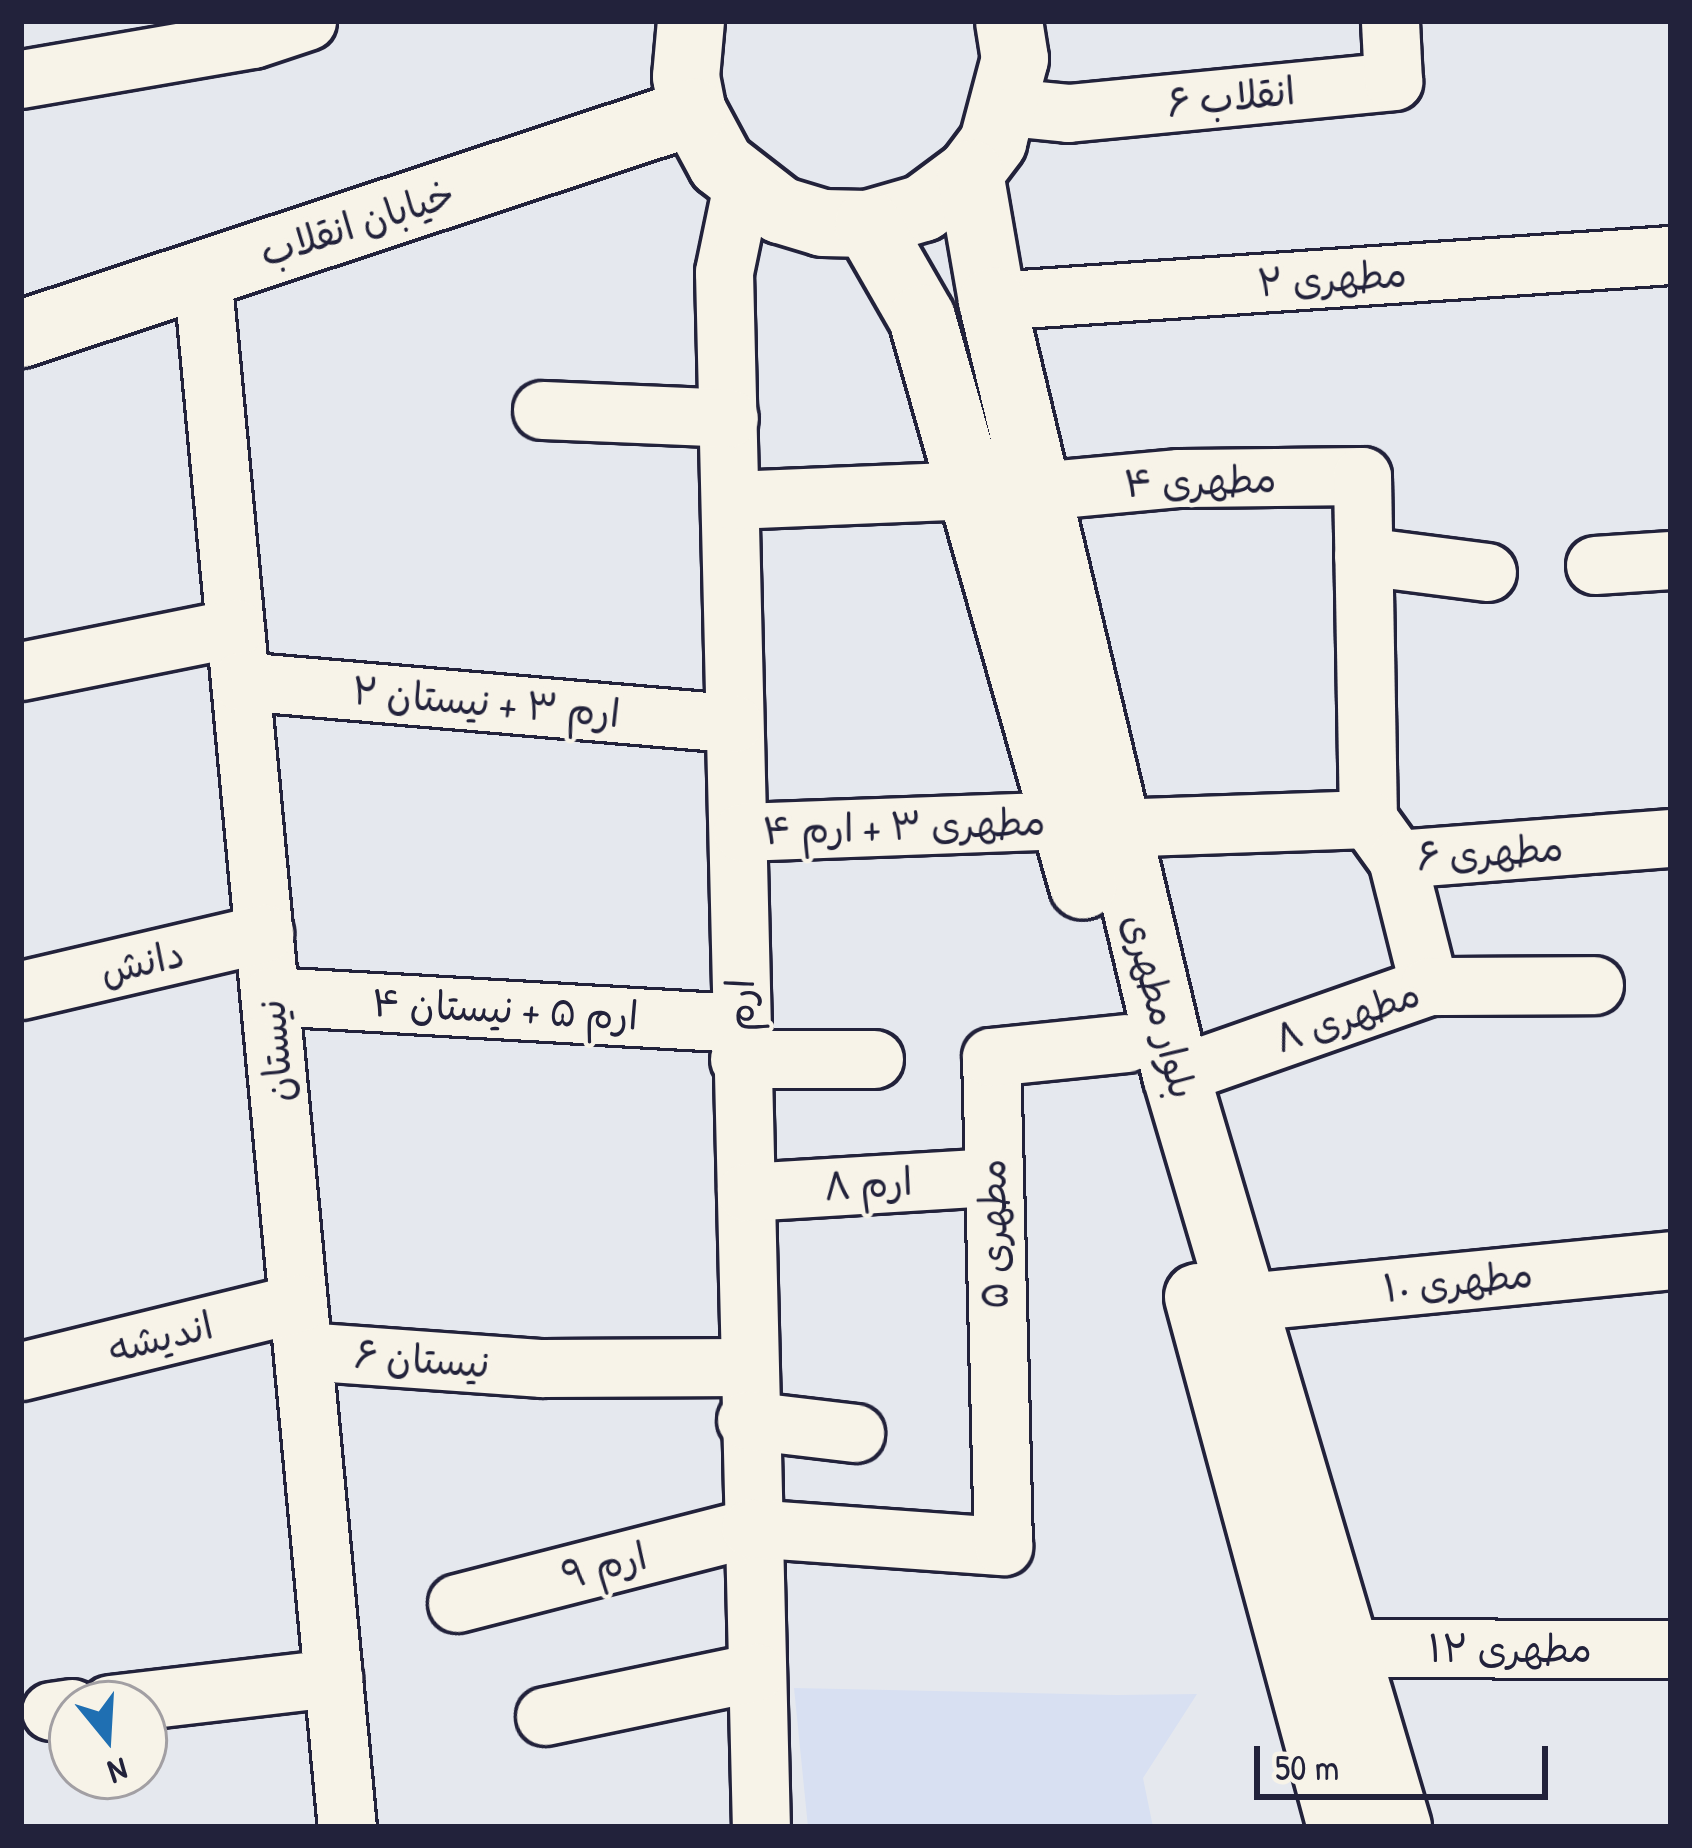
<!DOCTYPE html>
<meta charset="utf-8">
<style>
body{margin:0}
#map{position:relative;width:1692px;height:1848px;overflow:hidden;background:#e5e8ee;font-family:"Patrick Hand","Playpen Sans Arabic",sans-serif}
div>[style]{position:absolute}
.built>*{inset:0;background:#d8e0f2}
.roads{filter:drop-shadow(3px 0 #22223b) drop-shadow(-3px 0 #22223b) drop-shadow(0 3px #22223b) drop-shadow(0 -3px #22223b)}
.minor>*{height:57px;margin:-28.5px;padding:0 28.5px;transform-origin:28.5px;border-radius:28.5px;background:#f7f3e8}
.major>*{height:66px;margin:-33px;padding:0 33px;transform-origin:33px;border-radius:33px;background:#f7f3e8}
span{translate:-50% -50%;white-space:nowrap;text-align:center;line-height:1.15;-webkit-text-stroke:9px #f7f3e8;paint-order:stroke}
.street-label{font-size:39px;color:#22223b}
.frame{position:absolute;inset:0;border:24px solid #22223b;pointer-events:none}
.north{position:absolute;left:48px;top:1680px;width:120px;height:120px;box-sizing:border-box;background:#f7f3e8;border:3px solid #a29fa3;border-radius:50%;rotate:162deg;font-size:33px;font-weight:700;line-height:48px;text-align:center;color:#22223b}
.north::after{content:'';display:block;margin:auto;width:42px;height:54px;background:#1f6fb2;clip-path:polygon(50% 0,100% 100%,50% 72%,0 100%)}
.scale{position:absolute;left:1254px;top:1746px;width:294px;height:54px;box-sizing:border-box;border:6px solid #22223b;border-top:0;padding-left:15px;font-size:36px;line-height:42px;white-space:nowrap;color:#22223b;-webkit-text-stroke:9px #f7f3e8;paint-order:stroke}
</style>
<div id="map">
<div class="built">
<i style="clip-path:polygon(794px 1688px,1116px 1695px,1197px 1694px,1143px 1778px,1153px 1827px,808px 1827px)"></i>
</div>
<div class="roads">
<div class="minor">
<i style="left:21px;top:79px;width:235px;rotate:-9.8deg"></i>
<i style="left:253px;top:39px;width:57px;rotate:-18.4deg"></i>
<i style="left:1008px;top:107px;width:60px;rotate:5.7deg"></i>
<i style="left:1068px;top:113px;width:327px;rotate:-5.6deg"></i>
<i style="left:1393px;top:81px;width:60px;rotate:-92.9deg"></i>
<i style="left:742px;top:185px;width:89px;rotate:101.7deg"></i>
<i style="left:724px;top:272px;width:1555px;rotate:88.64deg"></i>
<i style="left:202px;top:274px;width:1560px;rotate:84.67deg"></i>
<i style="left:992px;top:301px;width:681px;rotate:-3.88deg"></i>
<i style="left:542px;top:410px;width:187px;rotate:2.4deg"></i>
<i style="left:1038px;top:491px;width:142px;rotate:-5.3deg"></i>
<i style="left:1179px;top:478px;width:183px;rotate:-0.6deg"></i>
<i style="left:1362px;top:476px;width:343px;rotate:89deg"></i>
<i style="left:732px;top:500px;width:241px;rotate:-2.4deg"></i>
<i style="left:1363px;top:556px;width:125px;rotate:7.4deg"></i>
<i style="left:1595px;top:565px;width:76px;rotate:-3.8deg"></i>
<i style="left:21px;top:671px;width:218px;rotate:-11.4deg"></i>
<i style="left:240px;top:681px;width:495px;rotate:4.9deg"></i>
<i style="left:1113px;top:828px;width:255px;rotate:-2deg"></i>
<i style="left:1368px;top:819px;width:49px;rotate:54.1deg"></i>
<i style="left:1397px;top:859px;width:275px;rotate:-4.4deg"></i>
<i style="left:742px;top:832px;width:323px;rotate:-2.1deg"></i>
<i style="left:1397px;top:859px;width:131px;rotate:75.9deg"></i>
<i style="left:21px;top:990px;width:250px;rotate:-13.2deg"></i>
<i style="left:270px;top:996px;width:470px;rotate:3.3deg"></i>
<i style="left:739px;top:1059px;width:135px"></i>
<i style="left:1176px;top:1075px;width:268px;rotate:-19.4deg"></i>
<i style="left:1429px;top:986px;width:165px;rotate:-0.3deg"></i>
<i style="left:746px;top:1192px;width:244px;rotate:-3.5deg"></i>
<i style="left:1245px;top:1302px;width:428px;rotate:-5.6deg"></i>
<i style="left:303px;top:1351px;width:240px;rotate:4.1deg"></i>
<i style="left:542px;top:1368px;width:204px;rotate:-0.3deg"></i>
<i style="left:21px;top:1371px;width:285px;rotate:-13.8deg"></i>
<i style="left:746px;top:1420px;width:110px;rotate:6.8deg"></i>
<i style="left:457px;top:1603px;width:302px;rotate:-14.4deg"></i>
<i style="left:750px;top:1528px;width:254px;rotate:4.1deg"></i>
<i style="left:1003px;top:1546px;width:489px;rotate:-91.4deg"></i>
<i style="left:991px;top:1057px;width:136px;rotate:-5.9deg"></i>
<i style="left:1349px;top:1648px;width:322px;rotate:0.2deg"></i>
<i style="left:110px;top:1704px;width:225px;rotate:-6.7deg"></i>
<i style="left:51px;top:1711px;width:21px;rotate:-8deg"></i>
<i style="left:545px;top:1716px;width:215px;rotate:-11.8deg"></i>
</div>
<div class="major">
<i style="left:691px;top:21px;width:56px;rotate:95.1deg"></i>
<i style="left:686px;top:77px;width:36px;rotate:79deg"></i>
<i style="left:693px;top:112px;width:59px;rotate:61.7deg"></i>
<i style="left:721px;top:164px;width:75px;rotate:37.9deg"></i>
<i style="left:780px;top:210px;width:45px;rotate:16.8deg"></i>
<i style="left:823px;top:223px;width:45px;rotate:1.3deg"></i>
<i style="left:868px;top:224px;width:57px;rotate:-16.2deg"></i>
<i style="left:923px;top:208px;width:59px;rotate:-36.7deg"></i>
<i style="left:970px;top:173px;width:39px;rotate:-53deg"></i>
<i style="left:993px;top:142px;width:86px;rotate:-75.2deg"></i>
<i style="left:1015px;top:59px;width:38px;rotate:-99deg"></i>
<i style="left:970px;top:173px;width:130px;rotate:80.2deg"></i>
<i style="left:992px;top:301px;width:796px;rotate:76.63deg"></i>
<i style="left:1176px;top:1075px;width:784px;rotate:73.55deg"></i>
<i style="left:868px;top:224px;width:108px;rotate:60.1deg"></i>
<i style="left:922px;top:318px;width:590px;rotate:74.17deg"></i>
<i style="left:21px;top:334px;width:708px;rotate:-18.28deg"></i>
<i style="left:1198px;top:1297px;width:549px;rotate:74.9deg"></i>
</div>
</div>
<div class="street-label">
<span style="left:1231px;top:97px;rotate:-6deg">انقلاب ۶</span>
<span style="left:357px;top:223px;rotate:-18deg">خیابان انقلاب</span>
<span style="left:1332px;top:278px;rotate:-4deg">مطهری ۲</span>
<span style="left:1200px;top:481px;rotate:-2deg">مطهری ۴</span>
<span style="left:486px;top:702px;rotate:5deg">ارم ۳ + نیستان ۲</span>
<span style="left:904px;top:826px;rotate:-2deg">مطهری ۳ + ارم ۴</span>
<span style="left:1490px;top:852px;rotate:-4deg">مطهری ۶</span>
<span style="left:142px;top:962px;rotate:-13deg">دانش</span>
<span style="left:740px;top:1005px;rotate:-89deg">ارم</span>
<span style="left:1160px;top:1006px;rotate:75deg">بلوار مطهری</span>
<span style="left:505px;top:1009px;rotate:3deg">ارم ۵ + نیستان ۴</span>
<span style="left:1347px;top:1016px;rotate:-19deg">مطهری ۸</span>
<span style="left:275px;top:1051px;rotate:-95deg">نیستان</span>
<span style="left:868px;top:1184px;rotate:-4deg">ارم ۸</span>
<span style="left:993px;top:1234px;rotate:-91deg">مطهری ۵</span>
<span style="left:1458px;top:1281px;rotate:-6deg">مطهری ۱۰</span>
<span style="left:160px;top:1337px;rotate:-14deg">اندیشه</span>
<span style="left:422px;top:1359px;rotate:4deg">نیستان ۶</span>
<span style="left:604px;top:1565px;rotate:-14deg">ارم ۹</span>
<span style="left:1510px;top:1648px">مطهری ۱۲</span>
</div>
<div class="frame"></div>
<div class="north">N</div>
<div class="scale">50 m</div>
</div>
